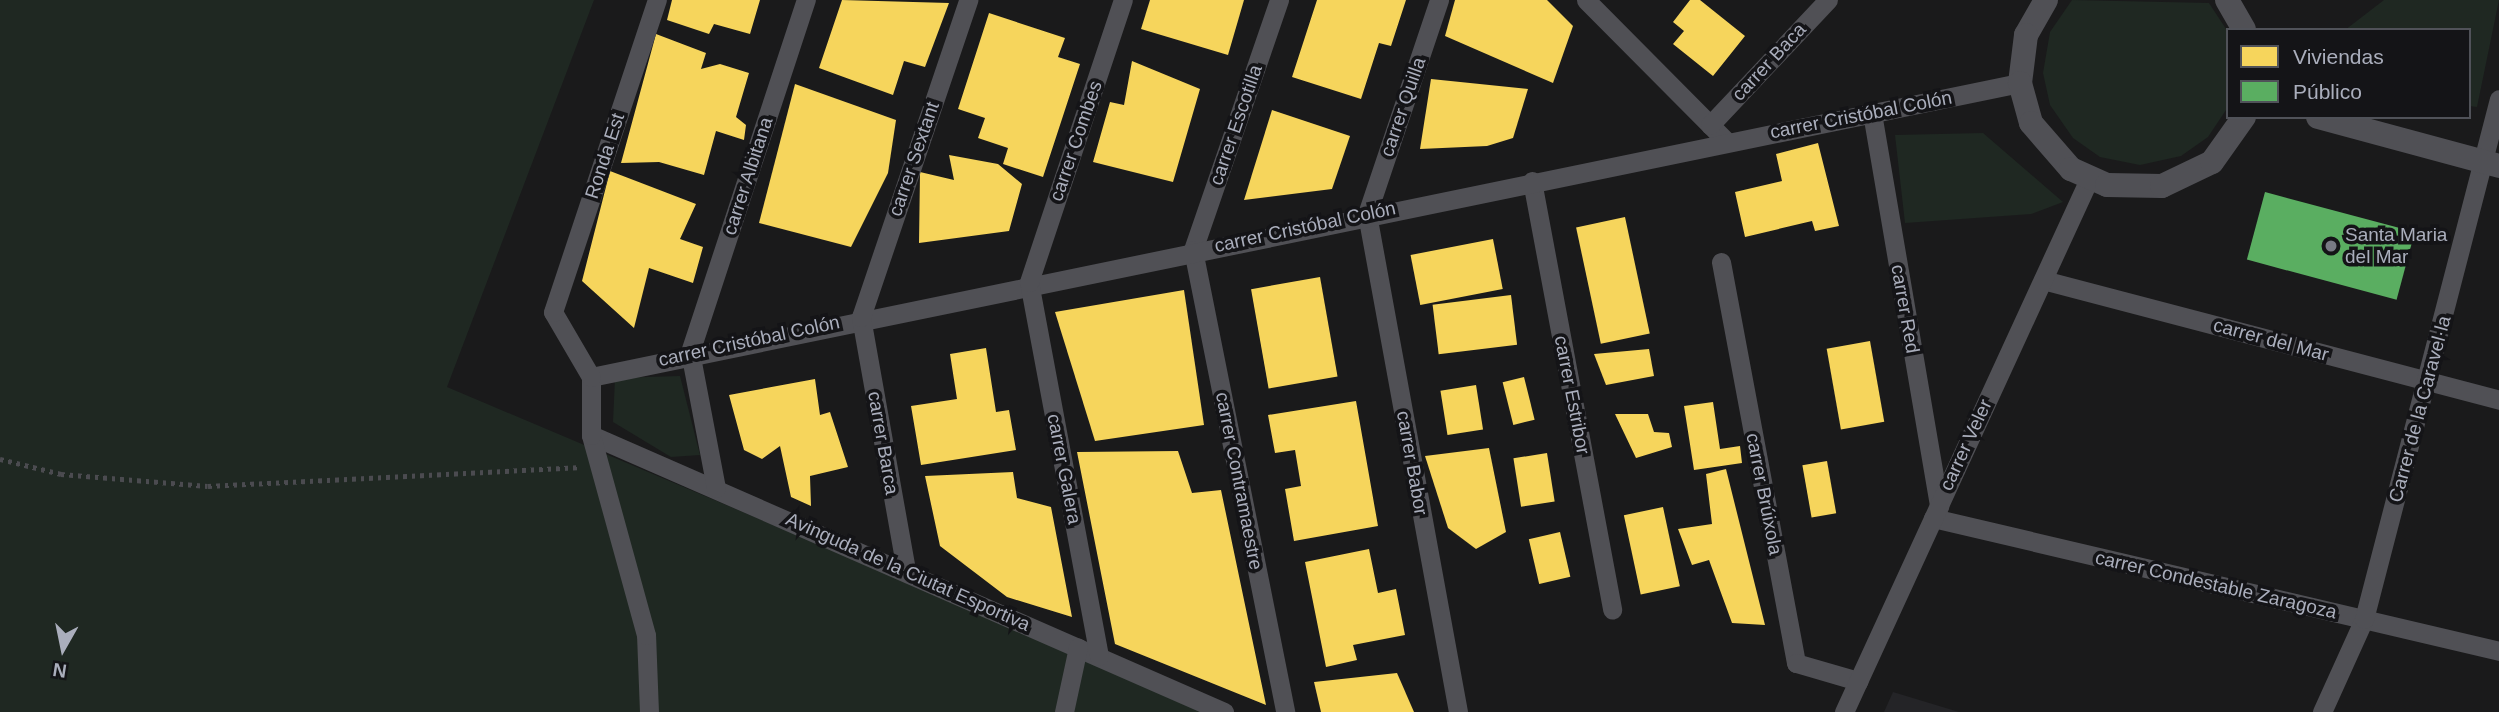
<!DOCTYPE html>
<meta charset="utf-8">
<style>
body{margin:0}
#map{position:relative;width:2499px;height:712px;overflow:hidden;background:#1a1a1b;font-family:Arial,sans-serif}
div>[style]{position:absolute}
.built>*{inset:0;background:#242427}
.green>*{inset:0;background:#1f2822}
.homes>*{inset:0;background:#f6d55c;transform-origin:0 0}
.public>*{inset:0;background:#5aae61;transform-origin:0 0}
.path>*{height:4.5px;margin-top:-2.25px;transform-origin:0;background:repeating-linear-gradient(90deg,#4b4b50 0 3.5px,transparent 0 8.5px)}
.minor>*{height:19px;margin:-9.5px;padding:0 9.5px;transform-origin:9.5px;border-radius:9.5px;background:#505055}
.tertiary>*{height:24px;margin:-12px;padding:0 12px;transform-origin:12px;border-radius:12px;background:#505055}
.dots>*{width:19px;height:19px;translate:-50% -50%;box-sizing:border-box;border:4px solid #141417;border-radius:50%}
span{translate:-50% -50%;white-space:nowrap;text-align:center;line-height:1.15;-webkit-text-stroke:7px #141417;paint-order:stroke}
.street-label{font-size:19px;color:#aaaebc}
.poi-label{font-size:19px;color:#aaaebc}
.left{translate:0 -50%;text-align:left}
.legend{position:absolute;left:2226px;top:28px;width:245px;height:91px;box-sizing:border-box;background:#141417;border:2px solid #505259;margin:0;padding:9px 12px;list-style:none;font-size:21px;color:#aaaebc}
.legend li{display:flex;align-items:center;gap:14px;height:35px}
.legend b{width:35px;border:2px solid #505259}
.north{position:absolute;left:28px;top:614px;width:70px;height:70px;-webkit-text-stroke:5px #141417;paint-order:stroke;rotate:189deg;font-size:19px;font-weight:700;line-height:28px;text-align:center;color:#aaaebc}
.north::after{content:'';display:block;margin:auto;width:24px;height:32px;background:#aaaebc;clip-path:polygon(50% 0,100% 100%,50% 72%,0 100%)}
</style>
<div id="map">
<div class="built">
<i style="clip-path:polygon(1893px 692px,1959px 712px,1884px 712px)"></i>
</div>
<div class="green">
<i style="clip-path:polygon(0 0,594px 0,447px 387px,1216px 712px,0 712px)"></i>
<i style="clip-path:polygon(2072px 0,2209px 3px,2228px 32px,2228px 107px,2208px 137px,2181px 156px,2140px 165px,2100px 157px,2073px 138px,2050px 105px,2043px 73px,2050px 32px)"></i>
<i style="clip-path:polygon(2384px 0,2499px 0,2477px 107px,2469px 106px,2469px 30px,2345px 30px)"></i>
<i style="clip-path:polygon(1983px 133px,2063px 202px,2031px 214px,1905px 223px,1895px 135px)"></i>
<i style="clip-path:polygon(680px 376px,700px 455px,671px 457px,613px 422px,615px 378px)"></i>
</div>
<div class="homes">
<i style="clip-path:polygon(672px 0,760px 0,750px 34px,714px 24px,709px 34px,667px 20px)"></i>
<i style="clip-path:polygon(842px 0,949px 3px,925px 67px,904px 61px,893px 95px,819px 68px)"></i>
<i style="clip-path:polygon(1150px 0,1244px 0,1228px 55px,1141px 29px)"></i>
<i style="clip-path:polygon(1317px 0,1406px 0,1391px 46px,1379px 43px,1361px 99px,1292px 77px)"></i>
<i style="clip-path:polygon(1455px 0,1547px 0,1573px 26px,1553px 83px,1445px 36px)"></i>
<i style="clip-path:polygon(1690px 0,1700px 0,1745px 36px,1713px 76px,1673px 44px,1684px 31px,1673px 22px)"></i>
<i style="clip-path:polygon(989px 13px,1065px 38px,1058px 57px,1080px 64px,1043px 177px,1003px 164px,1008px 148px,978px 138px,985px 118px,958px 109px)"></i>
<i style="clip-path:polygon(656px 34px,706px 53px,701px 69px,720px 64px,749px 73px,736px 117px,746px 125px,744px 140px,716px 131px,704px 175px,659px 162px,621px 163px)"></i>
<i style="clip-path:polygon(1132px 61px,1200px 89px,1173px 182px,1093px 162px,1110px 102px,1124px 105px)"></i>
<i style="clip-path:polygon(1431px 79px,1528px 89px,1513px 138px,1487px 146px,1420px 149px)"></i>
<i style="clip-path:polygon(795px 84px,896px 120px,888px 173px,851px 247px,759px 223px)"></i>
<i style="clip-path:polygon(1272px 110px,1350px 136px,1332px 189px,1244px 200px)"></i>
<i style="clip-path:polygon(1818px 143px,1839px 226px,1815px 231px,1812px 221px,1745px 237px,1735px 192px,1782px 181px,1776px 154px)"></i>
<i style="clip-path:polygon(949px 155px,998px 164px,1022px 184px,1009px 231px,919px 243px,920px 172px,954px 180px)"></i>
<i style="clip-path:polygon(610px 171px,696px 204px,680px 239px,703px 247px,693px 283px,649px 268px,634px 328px,582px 281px)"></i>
<i style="left:1625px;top:217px;width:119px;height:50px;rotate:78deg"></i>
<i style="left:1493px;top:239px;width:51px;height:84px;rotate:79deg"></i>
<i style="left:1320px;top:277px;width:101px;height:70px;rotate:80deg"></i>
<i style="clip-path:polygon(1184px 290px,1204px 425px,1095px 441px,1055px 312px)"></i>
<i style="left:1511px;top:295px;width:50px;height:79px;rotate:83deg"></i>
<i style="left:1870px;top:341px;width:82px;height:44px;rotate:80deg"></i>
<i style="clip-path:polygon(986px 348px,996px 412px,1009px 410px,1016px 450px,921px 465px,911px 406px,957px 399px,950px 354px)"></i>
<i style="clip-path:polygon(1649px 349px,1654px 376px,1606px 385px,1594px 354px)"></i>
<i style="left:1524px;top:377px;width:44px;height:22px;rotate:76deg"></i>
<i style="clip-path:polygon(815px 379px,820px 415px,830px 412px,848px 467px,810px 476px,811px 506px,791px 497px,780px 446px,762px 459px,744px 450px,729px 395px)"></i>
<i style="left:1476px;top:385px;width:45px;height:36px;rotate:81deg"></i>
<i style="clip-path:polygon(1356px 401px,1378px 526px,1294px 541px,1285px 489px,1301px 486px,1295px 450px,1275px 453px,1268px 415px)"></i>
<i style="clip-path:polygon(1713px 402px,1720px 449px,1740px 446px,1742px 463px,1694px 470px,1684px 406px)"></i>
<i style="clip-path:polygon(1615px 414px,1648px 414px,1654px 432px,1669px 433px,1672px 447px,1636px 458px)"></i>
<i style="clip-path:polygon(1489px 448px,1506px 532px,1476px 549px,1448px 528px,1425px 456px)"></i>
<i style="clip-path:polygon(1178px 451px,1192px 493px,1221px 490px,1266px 705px,1115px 644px,1077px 452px)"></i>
<i style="left:1547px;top:453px;width:49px;height:34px;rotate:81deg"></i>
<i style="left:1827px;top:461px;width:53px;height:25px;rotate:80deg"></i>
<i style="clip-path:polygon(1726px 469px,1765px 625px,1732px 623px,1709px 560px,1692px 565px,1678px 529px,1712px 524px,1706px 474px)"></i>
<i style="clip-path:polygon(1013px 472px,1017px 498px,1051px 507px,1072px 617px,1007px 597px,940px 546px,925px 476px)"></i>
<i style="left:1663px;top:507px;width:81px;height:40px;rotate:78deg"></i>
<i style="left:1560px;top:532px;width:46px;height:32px;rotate:77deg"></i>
<i style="clip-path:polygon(1369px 549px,1378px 593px,1396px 589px,1405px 635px,1353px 645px,1357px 660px,1326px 667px,1305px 562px)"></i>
<i style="clip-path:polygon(1397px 673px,1414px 712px,1321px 712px,1314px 682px)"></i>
</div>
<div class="public">
<i style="left:2265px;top:192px;width:155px;height:70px;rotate:15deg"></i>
</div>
<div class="path">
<i style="left:0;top:459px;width:63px;rotate:13.8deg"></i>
<i style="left:61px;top:474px;width:147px;rotate:4.7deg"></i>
<i style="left:208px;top:486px;width:370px;rotate:-2.9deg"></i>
</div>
<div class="minor">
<i style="left:1279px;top:0;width:264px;rotate:109deg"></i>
<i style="left:1193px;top:250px;width:471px;rotate:78.7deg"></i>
<i style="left:1439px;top:0;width:226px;rotate:108.6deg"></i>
<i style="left:1367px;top:214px;width:506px;rotate:79.64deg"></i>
<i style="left:1586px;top:0;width:200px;rotate:45.2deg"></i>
<i style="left:1872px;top:113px;width:399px;rotate:80.3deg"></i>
<i style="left:1710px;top:125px;width:172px;rotate:-46.7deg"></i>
<i style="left:1532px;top:181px;width:436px;rotate:79.4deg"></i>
<i style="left:1721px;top:262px;width:408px;rotate:79.4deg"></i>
<i style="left:1796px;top:663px;width:65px;rotate:16.2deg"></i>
<i style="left:2043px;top:280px;width:472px;rotate:14.7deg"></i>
<i style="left:591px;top:377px;width:1459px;rotate:-11.63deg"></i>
<i style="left:591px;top:435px;width:691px;rotate:23.63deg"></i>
<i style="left:716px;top:488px;width:138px;rotate:-100.8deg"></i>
<i style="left:690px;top:352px;width:371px;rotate:-71.8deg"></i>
<i style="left:1933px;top:518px;width:581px;rotate:13.22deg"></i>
<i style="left:906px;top:570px;width:257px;rotate:-100.1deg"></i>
<i style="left:861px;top:317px;width:335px;rotate:-71.3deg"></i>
<i style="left:1099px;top:656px;width:380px;rotate:-100.6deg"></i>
<i style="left:1029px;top:282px;width:297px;rotate:-71.6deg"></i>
<i style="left:649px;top:712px;width:77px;rotate:-92.2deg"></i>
<i style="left:646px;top:635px;width:207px;rotate:-105.4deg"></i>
<i style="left:591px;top:435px;width:58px;rotate:-90deg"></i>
<i style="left:591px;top:377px;width:75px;rotate:-120.3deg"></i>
<i style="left:553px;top:312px;width:329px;rotate:-71.6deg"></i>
<i style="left:1064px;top:712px;width:66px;rotate:-77.8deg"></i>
<i style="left:1844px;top:712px;width:587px;rotate:-65.31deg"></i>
<i style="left:2322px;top:712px;width:102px;rotate:-65.7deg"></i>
<i style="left:2364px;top:619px;width:537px;rotate:-75.45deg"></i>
</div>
<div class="tertiary">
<i style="left:2046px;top:0;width:40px;rotate:119.7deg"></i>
<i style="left:2026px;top:35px;width:48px;rotate:97.1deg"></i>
<i style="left:2020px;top:83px;width:41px;rotate:74.6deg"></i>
<i style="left:2031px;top:123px;width:61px;rotate:49deg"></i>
<i style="left:2071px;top:169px;width:39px;rotate:24deg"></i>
<i style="left:2107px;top:185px;width:55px;rotate:1deg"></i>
<i style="left:2162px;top:186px;width:55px;rotate:-25.6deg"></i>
<i style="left:2212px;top:162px;width:55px;rotate:-54.6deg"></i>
<i style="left:2227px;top:0;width:34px;rotate:60deg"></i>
<i style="left:2318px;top:117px;width:188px;rotate:15.1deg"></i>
</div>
<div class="dots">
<i style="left:2331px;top:246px;background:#787a84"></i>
</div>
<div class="street-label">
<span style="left:1769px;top:62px;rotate:-47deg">carrer Baca</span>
<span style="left:1403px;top:107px;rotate:-71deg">carrer Quilla</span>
<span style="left:1861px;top:115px;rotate:-11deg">carrer Cristóbal Colón</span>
<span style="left:1236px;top:125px;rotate:-71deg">carrer Escotilla</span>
<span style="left:1076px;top:141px;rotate:-71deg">carrer Combes</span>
<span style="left:605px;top:156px;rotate:-72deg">Ronda Est</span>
<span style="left:914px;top:159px;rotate:-71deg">carrer Sextant</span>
<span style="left:748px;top:176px;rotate:-72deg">carrer Albitana</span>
<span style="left:1305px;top:227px;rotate:-12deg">carrer Cristóbal Colón</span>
<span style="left:1905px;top:309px;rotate:80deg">carrer Red</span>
<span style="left:2271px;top:340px;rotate:15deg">carrer del Mar</span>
<span style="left:749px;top:341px;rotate:-12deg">carrer Cristóbal Colón</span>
<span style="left:1572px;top:395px;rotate:79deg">carrer Estribor</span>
<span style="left:2420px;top:409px;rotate:-75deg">Carrer de la Caravel·la</span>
<span style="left:883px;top:443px;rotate:80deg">carrer Barca</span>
<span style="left:1966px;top:445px;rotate:-65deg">carrer Veler</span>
<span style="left:1412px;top:463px;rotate:80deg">carrer Babor</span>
<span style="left:1064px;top:469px;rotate:79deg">carrer Galera</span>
<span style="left:1239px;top:481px;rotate:79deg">carrer Contramaestre</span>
<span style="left:1764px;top:494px;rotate:79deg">carrer Brúixola</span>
<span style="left:908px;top:572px;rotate:24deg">Avinguda de la Ciutat Esportiva</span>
<span style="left:2216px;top:585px;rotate:13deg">carrer Condestable Zaragoza</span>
</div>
<div class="poi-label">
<span class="left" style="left:2345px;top:246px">Santa Maria<br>del Mar</span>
</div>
<ul class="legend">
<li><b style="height:19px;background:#f6d55c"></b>Viviendas</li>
<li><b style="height:19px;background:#5aae61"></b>Público</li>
</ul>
<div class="north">N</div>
</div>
